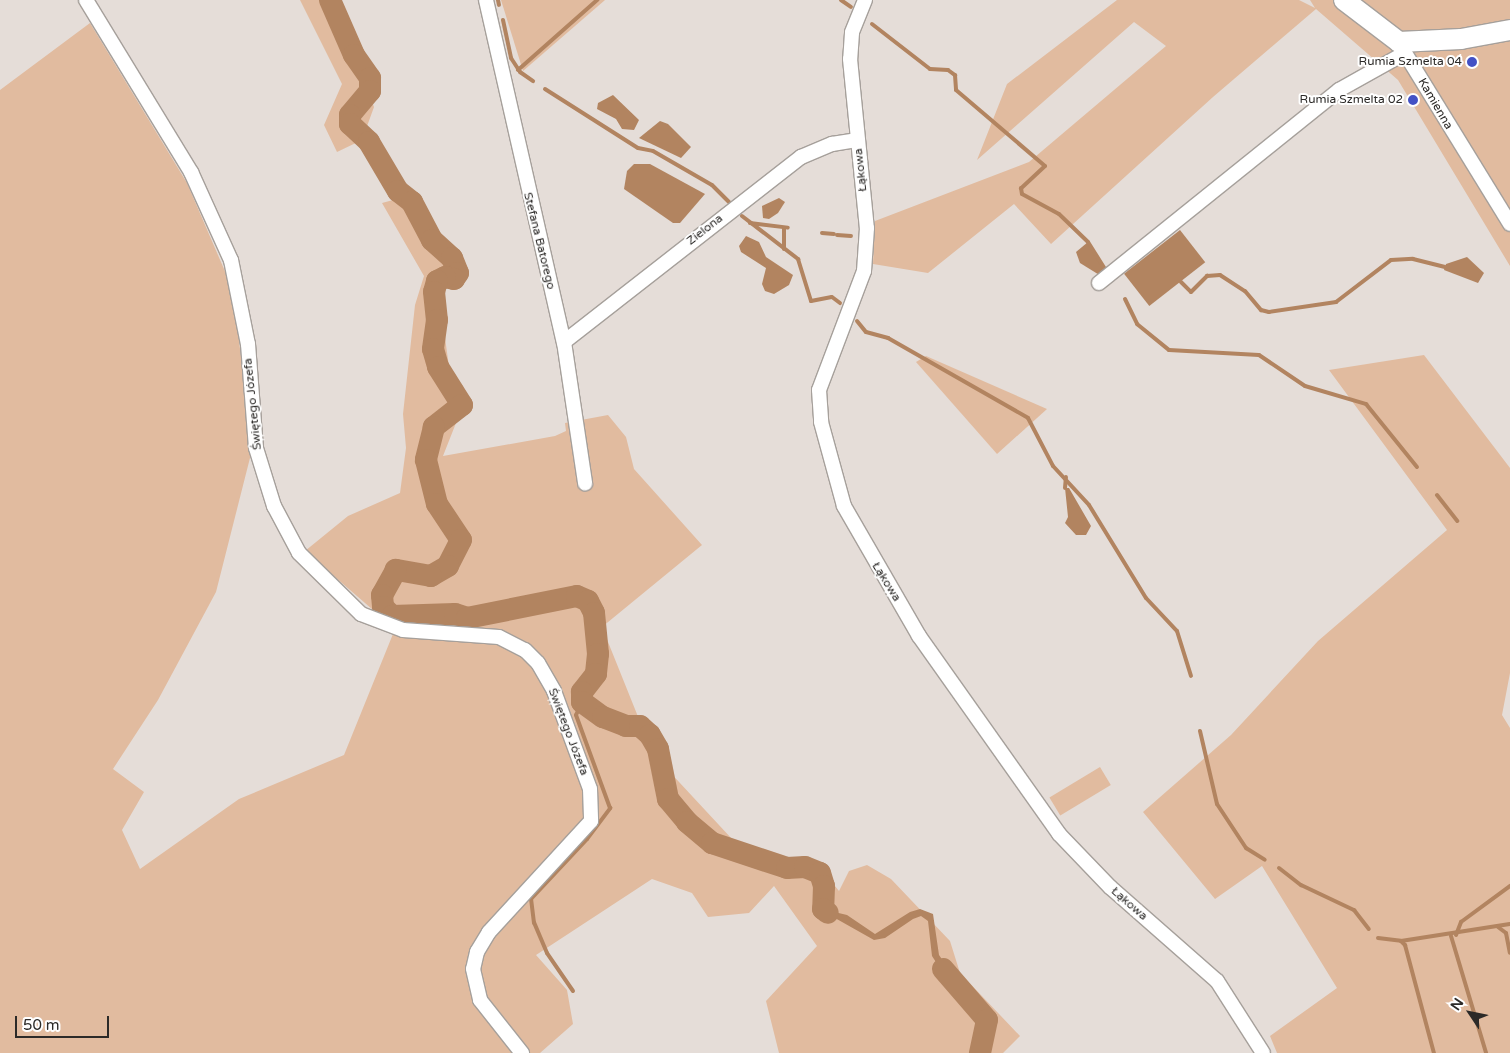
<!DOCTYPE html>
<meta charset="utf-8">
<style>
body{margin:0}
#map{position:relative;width:1510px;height:1053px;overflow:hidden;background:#e5ddd8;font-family:"Varela Round",sans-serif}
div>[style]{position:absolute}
.green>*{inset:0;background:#e1bb9f;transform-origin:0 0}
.water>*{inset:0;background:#b28460;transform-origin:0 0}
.stream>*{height:4px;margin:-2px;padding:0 2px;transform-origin:2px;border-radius:2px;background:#b28460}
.river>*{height:22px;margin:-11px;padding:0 11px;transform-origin:11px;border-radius:11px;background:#b28460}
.roads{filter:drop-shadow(1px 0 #a6a09b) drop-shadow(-1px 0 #a6a09b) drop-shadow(0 1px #a6a09b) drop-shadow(0 -1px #a6a09b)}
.street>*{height:14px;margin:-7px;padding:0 7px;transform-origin:7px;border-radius:7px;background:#fff}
.secondary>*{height:20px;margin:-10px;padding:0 10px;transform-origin:10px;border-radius:10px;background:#fff}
.dots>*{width:14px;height:14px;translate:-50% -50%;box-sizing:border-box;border:2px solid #fff;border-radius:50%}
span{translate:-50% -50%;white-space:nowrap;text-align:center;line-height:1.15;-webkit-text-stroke:4px #fff;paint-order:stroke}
.poi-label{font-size:12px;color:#2c2a28}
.right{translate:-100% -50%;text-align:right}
.street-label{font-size:12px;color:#2c2a28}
.north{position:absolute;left:1445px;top:988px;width:50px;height:50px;-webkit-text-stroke:4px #fff;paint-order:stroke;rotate:304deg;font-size:14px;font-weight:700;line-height:20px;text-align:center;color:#2c2a28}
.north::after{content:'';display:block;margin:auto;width:18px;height:22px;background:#2c2a28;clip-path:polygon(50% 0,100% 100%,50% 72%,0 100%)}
.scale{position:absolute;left:15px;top:1016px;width:94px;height:22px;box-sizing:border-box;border:2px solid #2c2a28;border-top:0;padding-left:6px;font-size:15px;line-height:18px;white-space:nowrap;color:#2c2a28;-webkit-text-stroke:4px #fff;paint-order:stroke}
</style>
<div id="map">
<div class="green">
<i style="clip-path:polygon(300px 0,333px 0,374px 107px,362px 140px,337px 152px,324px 125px,342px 84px)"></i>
<i style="clip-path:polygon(501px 0,605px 0,523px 71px)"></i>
<i style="clip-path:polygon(1117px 0,1299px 0,1315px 8px,1310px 0,1510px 0,1510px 266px,1398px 80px,1316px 9px,1213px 97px,1051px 244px,1014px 204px,928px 273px,873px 264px,875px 221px,1029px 162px,1166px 46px,1134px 22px,977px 160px,1007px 84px)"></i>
<i style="clip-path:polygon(90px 23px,187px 183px,233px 290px,252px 450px,216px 592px,158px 700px,113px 769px,144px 792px,122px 830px,140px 869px,239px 799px,344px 755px,395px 629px,305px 551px,348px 516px,400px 493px,406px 448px,403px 414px,415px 305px,424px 276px,382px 203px,393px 200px,427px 222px,451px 269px,441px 298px,446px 345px,450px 374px,463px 386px,469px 409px,456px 423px,443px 456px,555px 436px,566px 431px,565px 423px,608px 415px,626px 437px,634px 469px,702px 545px,602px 627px,653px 754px,745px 853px,814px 860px,839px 891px,849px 871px,867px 865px,891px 879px,950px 941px,960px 973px,1020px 1036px,1003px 1053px,779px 1053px,766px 1001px,817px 946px,774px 886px,749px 913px,708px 917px,692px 893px,652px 879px,536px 955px,567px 990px,573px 1024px,540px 1053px,0 1053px,0 90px)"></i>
<i style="clip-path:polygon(1424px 355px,1510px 468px,1510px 673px,1502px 715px,1510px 728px,1510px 1053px,1277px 1053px,1270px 1036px,1337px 988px,1262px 866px,1215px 899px,1143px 812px,1231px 735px,1318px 641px,1447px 530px,1329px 370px)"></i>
<i style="clip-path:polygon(926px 356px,1047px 409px,997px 454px,916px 362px)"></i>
<i style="left:1100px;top:767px;width:21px;height:59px;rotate:59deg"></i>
</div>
<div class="water">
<i style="clip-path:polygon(613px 95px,639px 120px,634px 130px,622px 129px,616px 119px,597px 109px,598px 103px)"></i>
<i style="clip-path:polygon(660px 121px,668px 124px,691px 147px,681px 158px,639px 138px)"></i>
<i style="clip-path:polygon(634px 164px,650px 164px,705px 194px,680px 223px,673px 223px,624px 189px,627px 171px)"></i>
<i style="clip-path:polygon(779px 198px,785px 202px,778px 213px,769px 219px,763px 218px,762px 206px)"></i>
<i style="left:1180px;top:230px;width:41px;height:71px;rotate:52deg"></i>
<i style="clip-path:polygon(746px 236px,759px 242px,766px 257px,793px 275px,789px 285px,774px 294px,765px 291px,762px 284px,766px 268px,741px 252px,739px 246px)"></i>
<i style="clip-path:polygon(1088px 242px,1106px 271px,1101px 276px,1080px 263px,1076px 252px)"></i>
<i style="clip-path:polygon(1467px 257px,1484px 273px,1478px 283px,1444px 270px,1446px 264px)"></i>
<i style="clip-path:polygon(1065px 488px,1069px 488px,1091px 526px,1086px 535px,1076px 535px,1065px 523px,1068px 517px)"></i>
<i style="clip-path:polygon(820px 886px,828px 886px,826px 910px,847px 915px,875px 934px,910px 912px,920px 909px,933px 914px,939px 955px,965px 992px,958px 996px,932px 956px,928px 921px,921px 916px,913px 919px,885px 938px,874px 940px,819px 909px)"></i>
</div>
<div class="stream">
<i style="left:498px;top:0;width:5px;rotate:79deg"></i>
<i style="left:841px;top:0;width:12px;rotate:35deg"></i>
<i style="left:503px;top:20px;width:39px;rotate:78deg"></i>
<i style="left:511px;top:58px;width:17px;rotate:57deg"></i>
<i style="left:520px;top:72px;width:16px;rotate:35deg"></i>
<i style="left:872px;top:24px;width:73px;rotate:37.8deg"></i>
<i style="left:930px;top:69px;width:18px;rotate:3deg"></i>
<i style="left:948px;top:70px;width:9px;rotate:36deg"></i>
<i style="left:955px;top:75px;width:15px;rotate:86deg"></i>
<i style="left:956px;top:90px;width:117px;rotate:40.5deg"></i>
<i style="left:1045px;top:166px;width:33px;rotate:137deg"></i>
<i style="left:1021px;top:188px;width:6px;rotate:81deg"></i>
<i style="left:1022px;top:194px;width:42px;rotate:28.4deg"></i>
<i style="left:1059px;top:214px;width:40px;rotate:44deg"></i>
<i style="left:1088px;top:242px;width:34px;rotate:58deg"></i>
<i style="left:518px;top:70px;width:106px;rotate:-41.5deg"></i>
<i style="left:545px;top:89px;width:110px;rotate:32.4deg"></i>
<i style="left:638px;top:148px;width:15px;rotate:11deg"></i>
<i style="left:653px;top:151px;width:68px;rotate:30deg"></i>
<i style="left:712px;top:185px;width:24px;rotate:45deg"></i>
<i style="left:742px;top:216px;width:71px;rotate:37.5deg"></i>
<i style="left:798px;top:259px;width:44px;rotate:72.8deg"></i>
<i style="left:811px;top:301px;width:21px;rotate:-11deg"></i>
<i style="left:832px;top:297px;width:10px;rotate:37deg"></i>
<i style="left:750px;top:223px;width:38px;rotate:7deg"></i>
<i style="left:822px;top:233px;width:12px;rotate:5deg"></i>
<i style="left:837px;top:235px;width:14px;rotate:4deg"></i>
<i style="left:784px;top:249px;width:21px;rotate:-90deg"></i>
<i style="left:1181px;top:282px;width:14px;rotate:45deg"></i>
<i style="left:1191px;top:292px;width:23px;rotate:-45deg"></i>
<i style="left:1207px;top:276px;width:13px;rotate:-4deg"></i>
<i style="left:1220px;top:275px;width:30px;rotate:33deg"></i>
<i style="left:1245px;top:291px;width:25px;rotate:50deg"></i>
<i style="left:1261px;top:310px;width:8px;rotate:14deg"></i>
<i style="left:1269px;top:312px;width:68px;rotate:-8.5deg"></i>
<i style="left:1336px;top:302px;width:69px;rotate:-37.4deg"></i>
<i style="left:1391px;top:260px;width:22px;rotate:-3deg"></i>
<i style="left:1413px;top:259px;width:33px;rotate:14deg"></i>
<i style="left:1125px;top:299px;width:28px;rotate:64deg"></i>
<i style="left:1137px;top:324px;width:41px;rotate:39.1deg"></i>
<i style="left:1169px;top:350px;width:90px;rotate:3.2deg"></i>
<i style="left:1259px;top:355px;width:55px;rotate:34deg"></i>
<i style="left:1305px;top:386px;width:64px;rotate:16.4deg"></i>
<i style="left:1366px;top:404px;width:81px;rotate:51deg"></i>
<i style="left:857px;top:321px;width:14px;rotate:51deg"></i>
<i style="left:866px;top:332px;width:23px;rotate:15deg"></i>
<i style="left:888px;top:338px;width:161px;rotate:29.7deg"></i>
<i style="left:1028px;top:418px;width:54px;rotate:62.5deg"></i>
<i style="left:1053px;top:466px;width:53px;rotate:47.3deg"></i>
<i style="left:1089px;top:505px;width:109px;rotate:58.5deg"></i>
<i style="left:1146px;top:598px;width:45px;rotate:46.8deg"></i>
<i style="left:1177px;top:631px;width:47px;rotate:72.7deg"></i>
<i style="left:1065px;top:488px;width:11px;rotate:-85deg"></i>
<i style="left:1437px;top:495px;width:33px;rotate:52deg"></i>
<i style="left:1200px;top:731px;width:75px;rotate:76.9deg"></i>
<i style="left:1217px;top:804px;width:53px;rotate:56.6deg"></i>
<i style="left:1246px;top:848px;width:22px;rotate:32deg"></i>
<i style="left:1279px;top:868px;width:28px;rotate:38deg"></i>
<i style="left:1301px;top:885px;width:59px;rotate:25.3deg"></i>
<i style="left:1354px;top:910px;width:24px;rotate:52deg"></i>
<i style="left:1498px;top:927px;width:10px;rotate:37deg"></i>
<i style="left:1506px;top:933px;width:20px;rotate:79deg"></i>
<i style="left:1456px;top:935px;width:14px;rotate:-69deg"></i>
<i style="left:1461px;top:922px;width:61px;rotate:-36.3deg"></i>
<i style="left:1451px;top:936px;width:122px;rotate:73.3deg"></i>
<i style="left:1378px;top:938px;width:23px;rotate:7deg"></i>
<i style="left:1401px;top:941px;width:6px;rotate:45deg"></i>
<i style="left:1405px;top:945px;width:112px;rotate:75deg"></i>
<i style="left:1401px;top:941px;width:110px;rotate:-8.9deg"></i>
<i style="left:573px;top:991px;width:46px;rotate:-124.4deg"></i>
<i style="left:547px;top:953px;width:33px;rotate:-113deg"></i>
<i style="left:534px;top:923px;width:24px;rotate:-97deg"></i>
<i style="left:531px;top:899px;width:82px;rotate:-47deg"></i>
<i style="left:587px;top:839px;width:39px;rotate:-53deg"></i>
<i style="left:610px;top:808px;width:99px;rotate:-110.1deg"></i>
<i style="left:576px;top:715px;width:14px;rotate:-65deg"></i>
</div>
<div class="river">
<i style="left:330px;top:0;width:60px;rotate:66.4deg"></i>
<i style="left:354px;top:55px;width:28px;rotate:55deg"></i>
<i style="left:370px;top:78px;width:13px;rotate:90deg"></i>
<i style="left:370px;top:91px;width:31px;rotate:130deg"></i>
<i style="left:350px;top:115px;width:9px;rotate:90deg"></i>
<i style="left:350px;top:124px;width:26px;rotate:43deg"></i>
<i style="left:369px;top:142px;width:57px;rotate:59.4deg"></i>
<i style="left:398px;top:191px;width:18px;rotate:38deg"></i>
<i style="left:412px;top:202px;width:43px;rotate:62.2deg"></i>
<i style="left:432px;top:240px;width:27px;rotate:42deg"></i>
<i style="left:452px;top:258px;width:16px;rotate:68deg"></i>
<i style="left:458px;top:273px;width:7px;rotate:124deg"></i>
<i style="left:454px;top:279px;width:9px;rotate:-167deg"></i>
<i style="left:445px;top:277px;width:9px;rotate:153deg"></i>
<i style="left:437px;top:281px;width:11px;rotate:105deg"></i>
<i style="left:434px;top:292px;width:28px;rotate:84deg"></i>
<i style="left:437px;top:320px;width:29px;rotate:98deg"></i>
<i style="left:433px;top:349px;width:19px;rotate:74deg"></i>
<i style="left:438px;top:367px;width:45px;rotate:57.7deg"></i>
<i style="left:462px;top:405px;width:36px;rotate:142deg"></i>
<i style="left:434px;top:427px;width:34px;rotate:104deg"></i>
<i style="left:426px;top:460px;width:45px;rotate:76deg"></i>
<i style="left:437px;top:504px;width:43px;rotate:56.3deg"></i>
<i style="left:461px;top:540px;width:29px;rotate:117deg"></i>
<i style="left:448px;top:566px;width:20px;rotate:150deg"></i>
<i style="left:431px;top:576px;width:36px;rotate:-170deg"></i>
<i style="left:396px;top:570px;width:29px;rotate:119deg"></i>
<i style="left:382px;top:595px;width:12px;rotate:85deg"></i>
<i style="left:383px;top:607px;width:13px;rotate:45deg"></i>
<i style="left:392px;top:616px;width:63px;rotate:-1.8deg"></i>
<i style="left:455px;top:614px;width:13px;rotate:18deg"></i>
<i style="left:467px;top:618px;width:112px;rotate:-11.3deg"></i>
<i style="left:577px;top:596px;width:12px;rotate:24deg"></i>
<i style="left:588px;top:601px;width:13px;rotate:63deg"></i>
<i style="left:594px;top:613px;width:41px;rotate:84.4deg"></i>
<i style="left:598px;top:654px;width:20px;rotate:96deg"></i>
<i style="left:596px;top:674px;width:23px;rotate:128deg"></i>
<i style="left:582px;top:692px;width:10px;rotate:90deg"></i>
<i style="left:582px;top:702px;width:26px;rotate:36deg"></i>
<i style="left:603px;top:717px;width:25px;rotate:21deg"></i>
<i style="left:626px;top:726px;width:14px"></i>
<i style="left:640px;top:726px;width:13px;rotate:42deg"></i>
<i style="left:650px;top:735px;width:16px;rotate:60deg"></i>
<i style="left:658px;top:749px;width:51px;rotate:78.7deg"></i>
<i style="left:668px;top:799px;width:30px;rotate:50deg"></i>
<i style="left:687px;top:822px;width:33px;rotate:40deg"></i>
<i style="left:712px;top:843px;width:79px;rotate:18.4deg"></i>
<i style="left:787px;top:868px;width:18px;rotate:-3deg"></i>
<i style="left:805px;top:867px;width:16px;rotate:22deg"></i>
<i style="left:820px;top:873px;width:14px;rotate:73deg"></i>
<i style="left:824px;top:886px;width:23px;rotate:92deg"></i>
<i style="left:823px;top:909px;width:6px;rotate:39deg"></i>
<i style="left:943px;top:969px;width:67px;rotate:49.2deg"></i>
<i style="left:987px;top:1020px;width:34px;rotate:102deg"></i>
</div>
<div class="roads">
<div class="street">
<i style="left:86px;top:0;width:202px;rotate:58.6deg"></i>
<i style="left:191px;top:172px;width:97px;rotate:65.6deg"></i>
<i style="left:231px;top:260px;width:86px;rotate:78.6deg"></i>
<i style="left:248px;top:344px;width:104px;rotate:85.6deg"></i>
<i style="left:256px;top:448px;width:61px;rotate:72.8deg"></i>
<i style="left:274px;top:506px;width:53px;rotate:62deg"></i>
<i style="left:299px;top:553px;width:87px;rotate:44.5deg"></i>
<i style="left:361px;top:614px;width:45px;rotate:20.9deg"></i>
<i style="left:403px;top:630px;width:96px;rotate:4.2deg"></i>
<i style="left:499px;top:637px;width:29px;rotate:27deg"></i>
<i style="left:525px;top:650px;width:18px;rotate:45deg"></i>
<i style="left:538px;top:663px;width:32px;rotate:60deg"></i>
<i style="left:554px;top:691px;width:104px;rotate:69.8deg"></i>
<i style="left:590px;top:789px;width:32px;rotate:88deg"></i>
<i style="left:591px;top:821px;width:151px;rotate:132.6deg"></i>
<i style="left:489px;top:932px;width:23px;rotate:121deg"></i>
<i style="left:477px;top:952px;width:17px;rotate:103deg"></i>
<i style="left:473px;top:969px;width:32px;rotate:77deg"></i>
<i style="left:480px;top:1000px;width:68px;rotate:51.6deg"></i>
<i style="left:486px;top:0;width:351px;rotate:77.2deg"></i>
<i style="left:564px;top:342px;width:143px;rotate:81.5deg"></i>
<i style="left:865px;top:0;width:35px;rotate:112deg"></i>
<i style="left:852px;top:33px;width:26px;rotate:94deg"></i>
<i style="left:850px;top:59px;width:170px;rotate:84.3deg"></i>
<i style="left:867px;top:228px;width:43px;rotate:94deg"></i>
<i style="left:864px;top:271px;width:127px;rotate:110.7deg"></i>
<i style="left:819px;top:390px;width:32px;rotate:86deg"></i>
<i style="left:821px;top:422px;width:87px;rotate:74.7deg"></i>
<i style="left:844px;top:506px;width:150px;rotate:60deg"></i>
<i style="left:919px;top:636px;width:242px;rotate:54.7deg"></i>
<i style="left:1059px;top:834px;width:74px;rotate:46.1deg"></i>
<i style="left:1110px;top:887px;width:142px;rotate:41.3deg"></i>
<i style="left:1217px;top:981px;width:85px;rotate:57.4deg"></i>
<i style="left:1400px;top:45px;width:210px;rotate:58.4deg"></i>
<i style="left:1099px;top:283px;width:308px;rotate:-38.8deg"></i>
<i style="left:1339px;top:90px;width:76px;rotate:-29.3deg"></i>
<i style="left:564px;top:342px;width:301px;rotate:-38deg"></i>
<i style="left:801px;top:157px;width:34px;rotate:-23deg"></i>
<i style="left:832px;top:144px;width:26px;rotate:-9deg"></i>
</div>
<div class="secondary">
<i style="left:1344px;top:0;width:69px;rotate:37.4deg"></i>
<i style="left:1399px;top:42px;width:62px;rotate:-2.8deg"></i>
<i style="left:1461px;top:39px;width:50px;rotate:-10.4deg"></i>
</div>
</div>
<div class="dots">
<i style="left:1472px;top:62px;background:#4351c5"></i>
<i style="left:1413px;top:100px;background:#4351c5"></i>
</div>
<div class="poi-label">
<span class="right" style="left:1462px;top:62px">Rumia Szmelta 04</span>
<span class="right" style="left:1403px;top:100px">Rumia Szmelta 02</span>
</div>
<div class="street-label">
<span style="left:1435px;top:104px;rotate:60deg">Kamienna</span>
<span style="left:861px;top:170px;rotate:-96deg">Łąkowa</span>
<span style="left:705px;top:230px;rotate:-38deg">Zielona</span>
<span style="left:539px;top:241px;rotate:76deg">Stefana Batorego</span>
<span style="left:253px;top:404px;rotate:-96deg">Świętego Józefa</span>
<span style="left:886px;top:582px;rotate:58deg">Łąkowa</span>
<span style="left:568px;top:732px;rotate:69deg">Świętego Józefa</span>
<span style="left:1129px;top:904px;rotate:41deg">Łąkowa</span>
</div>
<div class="north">N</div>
<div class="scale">50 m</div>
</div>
